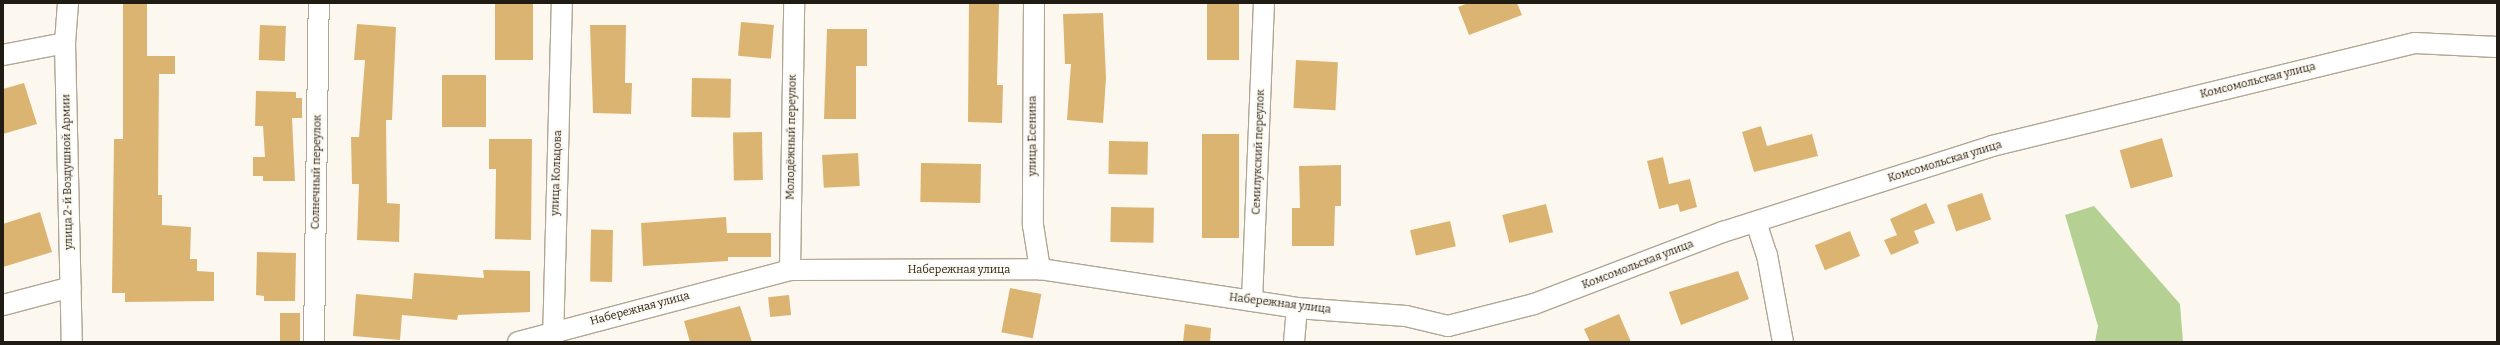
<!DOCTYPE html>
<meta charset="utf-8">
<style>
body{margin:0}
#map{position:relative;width:2500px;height:345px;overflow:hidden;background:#fdf8ef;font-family:Bitter,serif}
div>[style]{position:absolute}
.green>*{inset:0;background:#b4d093}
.building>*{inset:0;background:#dcb472;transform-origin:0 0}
.roads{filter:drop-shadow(1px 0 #b2a693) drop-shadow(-1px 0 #b2a693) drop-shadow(0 1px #b2a693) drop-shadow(0 -1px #b2a693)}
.minor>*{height:20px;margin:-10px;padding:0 10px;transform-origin:10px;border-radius:10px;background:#fff}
span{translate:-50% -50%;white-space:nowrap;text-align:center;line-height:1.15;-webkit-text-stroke:3px #fdf8ef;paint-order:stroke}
.street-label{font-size:11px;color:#201c14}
.frame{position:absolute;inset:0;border:4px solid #201c14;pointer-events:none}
</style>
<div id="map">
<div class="green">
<i style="clip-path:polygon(2094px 206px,2180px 304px,2183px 342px,2095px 342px,2098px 326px,2065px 215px)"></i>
</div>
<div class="building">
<i style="clip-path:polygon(123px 3px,147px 3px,147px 56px,175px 56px,175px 74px,159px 74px,158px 195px,162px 195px,162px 225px,191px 227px,190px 259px,197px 259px,197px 271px,214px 272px,214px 301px,125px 302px,125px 293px,112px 293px,114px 139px,123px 139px)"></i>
<i style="left:495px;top:3px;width:38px;height:57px"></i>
<i style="clip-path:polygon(969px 3px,999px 3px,997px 85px,1003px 85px,1002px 123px,968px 122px)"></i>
<i style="left:1207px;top:3px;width:32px;height:57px"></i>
<i style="clip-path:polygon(1468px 3px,1517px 3px,1522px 15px,1469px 35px,1458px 7px)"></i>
<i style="clip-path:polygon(1103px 13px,1106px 78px,1103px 123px,1067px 120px,1071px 64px,1065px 64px,1063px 14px)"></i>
<i style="left:741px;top:22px;width:33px;height:34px;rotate:5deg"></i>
<i style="clip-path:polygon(357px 24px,396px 27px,392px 120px,386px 120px,387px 203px,400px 204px,399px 242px,357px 240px,359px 184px,352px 184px,351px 137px,359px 137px,365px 60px,354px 60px)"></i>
<i style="left:260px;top:25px;width:26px;height:35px;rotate:2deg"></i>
<i style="clip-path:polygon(590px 25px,626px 25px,625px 83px,632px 83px,631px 114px,593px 113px)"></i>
<i style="clip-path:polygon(827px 29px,867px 29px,867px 66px,856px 66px,856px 119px,824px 119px)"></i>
<i style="left:1296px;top:60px;width:42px;height:48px;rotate:3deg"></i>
<i style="left:442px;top:75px;width:44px;height:52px"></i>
<i style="left:692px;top:78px;width:39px;height:39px;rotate:1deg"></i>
<i style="clip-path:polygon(24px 83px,37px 124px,3px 134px,3px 89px)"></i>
<i style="clip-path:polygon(256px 91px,296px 92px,296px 98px,302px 98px,302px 118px,292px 118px,295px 181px,263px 181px,263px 176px,253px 176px,253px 157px,265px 157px,263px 126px,255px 126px)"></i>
<i style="clip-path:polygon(1761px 126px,1767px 146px,1812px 134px,1818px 156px,1754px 172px,1742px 132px)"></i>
<i style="left:762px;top:132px;width:48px;height:29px;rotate:89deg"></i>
<i style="left:1202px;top:134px;width:37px;height:104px"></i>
<i style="left:2162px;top:138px;width:40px;height:44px;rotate:74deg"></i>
<i style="clip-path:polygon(489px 139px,532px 139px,531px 240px,495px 239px,496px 169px,489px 169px)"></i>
<i style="left:1109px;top:141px;width:39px;height:33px;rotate:1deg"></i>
<i style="left:858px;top:153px;width:33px;height:36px;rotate:87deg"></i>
<i style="clip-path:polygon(1663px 157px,1669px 184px,1690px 179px,1697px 207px,1680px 212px,1678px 204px,1659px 209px,1647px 161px)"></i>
<i style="left:921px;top:163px;width:60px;height:39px;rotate:1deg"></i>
<i style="clip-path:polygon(1341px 165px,1341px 206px,1335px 206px,1334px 246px,1292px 246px,1292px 208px,1300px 208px,1299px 166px)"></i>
<i style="left:1982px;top:193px;width:28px;height:37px;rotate:71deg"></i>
<i style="clip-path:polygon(1926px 203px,1935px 223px,1914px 231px,1919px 243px,1891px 255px,1884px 240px,1897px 235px,1890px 219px)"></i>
<i style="left:1546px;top:204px;width:29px;height:45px;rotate:76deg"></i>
<i style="left:1111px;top:207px;width:43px;height:35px;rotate:1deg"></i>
<i style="clip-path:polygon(40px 212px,52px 252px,3px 267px,3px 224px)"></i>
<i style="clip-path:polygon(726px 217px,727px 233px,771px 233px,771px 257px,728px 257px,728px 261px,643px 266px,641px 223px)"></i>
<i style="left:1450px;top:221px;width:26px;height:41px;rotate:77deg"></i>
<i style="left:613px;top:230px;width:52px;height:22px;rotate:91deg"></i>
<i style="left:1850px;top:231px;width:27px;height:38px;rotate:68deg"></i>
<i style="clip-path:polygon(257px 252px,296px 253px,295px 301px,264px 301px,264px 296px,256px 295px)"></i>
<i style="clip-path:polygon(483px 270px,530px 271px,530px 312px,458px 315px,457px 320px,402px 315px,400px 340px,353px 336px,356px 294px,412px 299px,414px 273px,484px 278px)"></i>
<i style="clip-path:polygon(1738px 271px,1749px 299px,1681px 325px,1669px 292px)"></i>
<i style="left:1010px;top:288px;width:32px;height:45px;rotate:11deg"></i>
<i style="left:789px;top:295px;width:20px;height:21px;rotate:84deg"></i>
<i style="clip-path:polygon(740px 306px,752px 342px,690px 342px,684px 321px)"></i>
<i style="left:280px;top:313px;width:20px;height:29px"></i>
<i style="clip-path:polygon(1619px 314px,1631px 342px,1590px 342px,1584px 329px)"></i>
<i style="clip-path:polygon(1185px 324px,1211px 328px,1210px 342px,1183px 342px)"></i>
</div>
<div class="roads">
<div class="minor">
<i style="left:68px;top:3px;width:40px;rotate:94.3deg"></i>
<i style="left:65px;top:43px;width:299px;rotate:88.7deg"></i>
<i style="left:1034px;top:3px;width:222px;rotate:90.3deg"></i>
<i style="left:1033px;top:225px;width:45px;rotate:81deg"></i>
<i style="left:3px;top:55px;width:63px;rotate:-11deg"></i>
<i style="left:1756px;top:222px;width:35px;rotate:72deg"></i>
<i style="left:1767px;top:255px;width:88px;rotate:79.6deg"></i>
<i style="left:790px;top:270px;width:267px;rotate:-89.1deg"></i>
<i style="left:1252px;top:301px;width:298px;rotate:-87.7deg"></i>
<i style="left:3px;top:305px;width:70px;rotate:-14.8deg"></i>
<i style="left:314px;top:342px;width:339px;rotate:-89.2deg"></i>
<i style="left:518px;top:342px;width:281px;rotate:-14.8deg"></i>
<i style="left:790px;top:270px;width:250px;rotate:-0.2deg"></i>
<i style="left:1040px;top:269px;width:260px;rotate:8.6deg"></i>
<i style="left:1297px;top:308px;width:109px;rotate:4.2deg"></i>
<i style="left:1406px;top:316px;width:43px;rotate:13.4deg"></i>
<i style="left:1448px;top:326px;width:89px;rotate:-14.3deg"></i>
<i style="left:1534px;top:304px;width:202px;rotate:-20.9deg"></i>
<i style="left:1723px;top:232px;width:282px;rotate:-17.7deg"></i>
<i style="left:1992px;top:146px;width:435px;rotate:-13.7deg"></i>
<i style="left:2415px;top:43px;width:82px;rotate:2.8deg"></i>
<i style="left:553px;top:342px;width:339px;rotate:-88.5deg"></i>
<i style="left:1294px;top:342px;width:34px;rotate:-85deg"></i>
</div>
</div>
<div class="street-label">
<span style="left:2258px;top:81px;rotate:-14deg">Комсомольская улица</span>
<span style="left:1033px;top:136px;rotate:-90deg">улица Есенина</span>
<span style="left:792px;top:137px;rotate:-89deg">Молодёжный переулок</span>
<span style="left:1259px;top:152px;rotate:-88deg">Семилукский переулок</span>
<span style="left:1945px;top:162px;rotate:-17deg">Комсомольская улица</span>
<span style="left:68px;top:172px;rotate:-91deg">улица 2-й Воздушной Армии</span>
<span style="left:317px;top:172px;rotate:-89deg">Солнечный переулок</span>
<span style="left:557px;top:173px;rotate:-88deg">улица Кольцова</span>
<span style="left:1638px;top:265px;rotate:-21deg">Комсомольская улица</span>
<span style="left:959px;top:270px">Набережная улица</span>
<span style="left:1280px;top:304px;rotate:7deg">Набережная улица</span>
<span style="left:640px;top:309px;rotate:-15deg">Набережная улица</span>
</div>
<div class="frame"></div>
</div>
